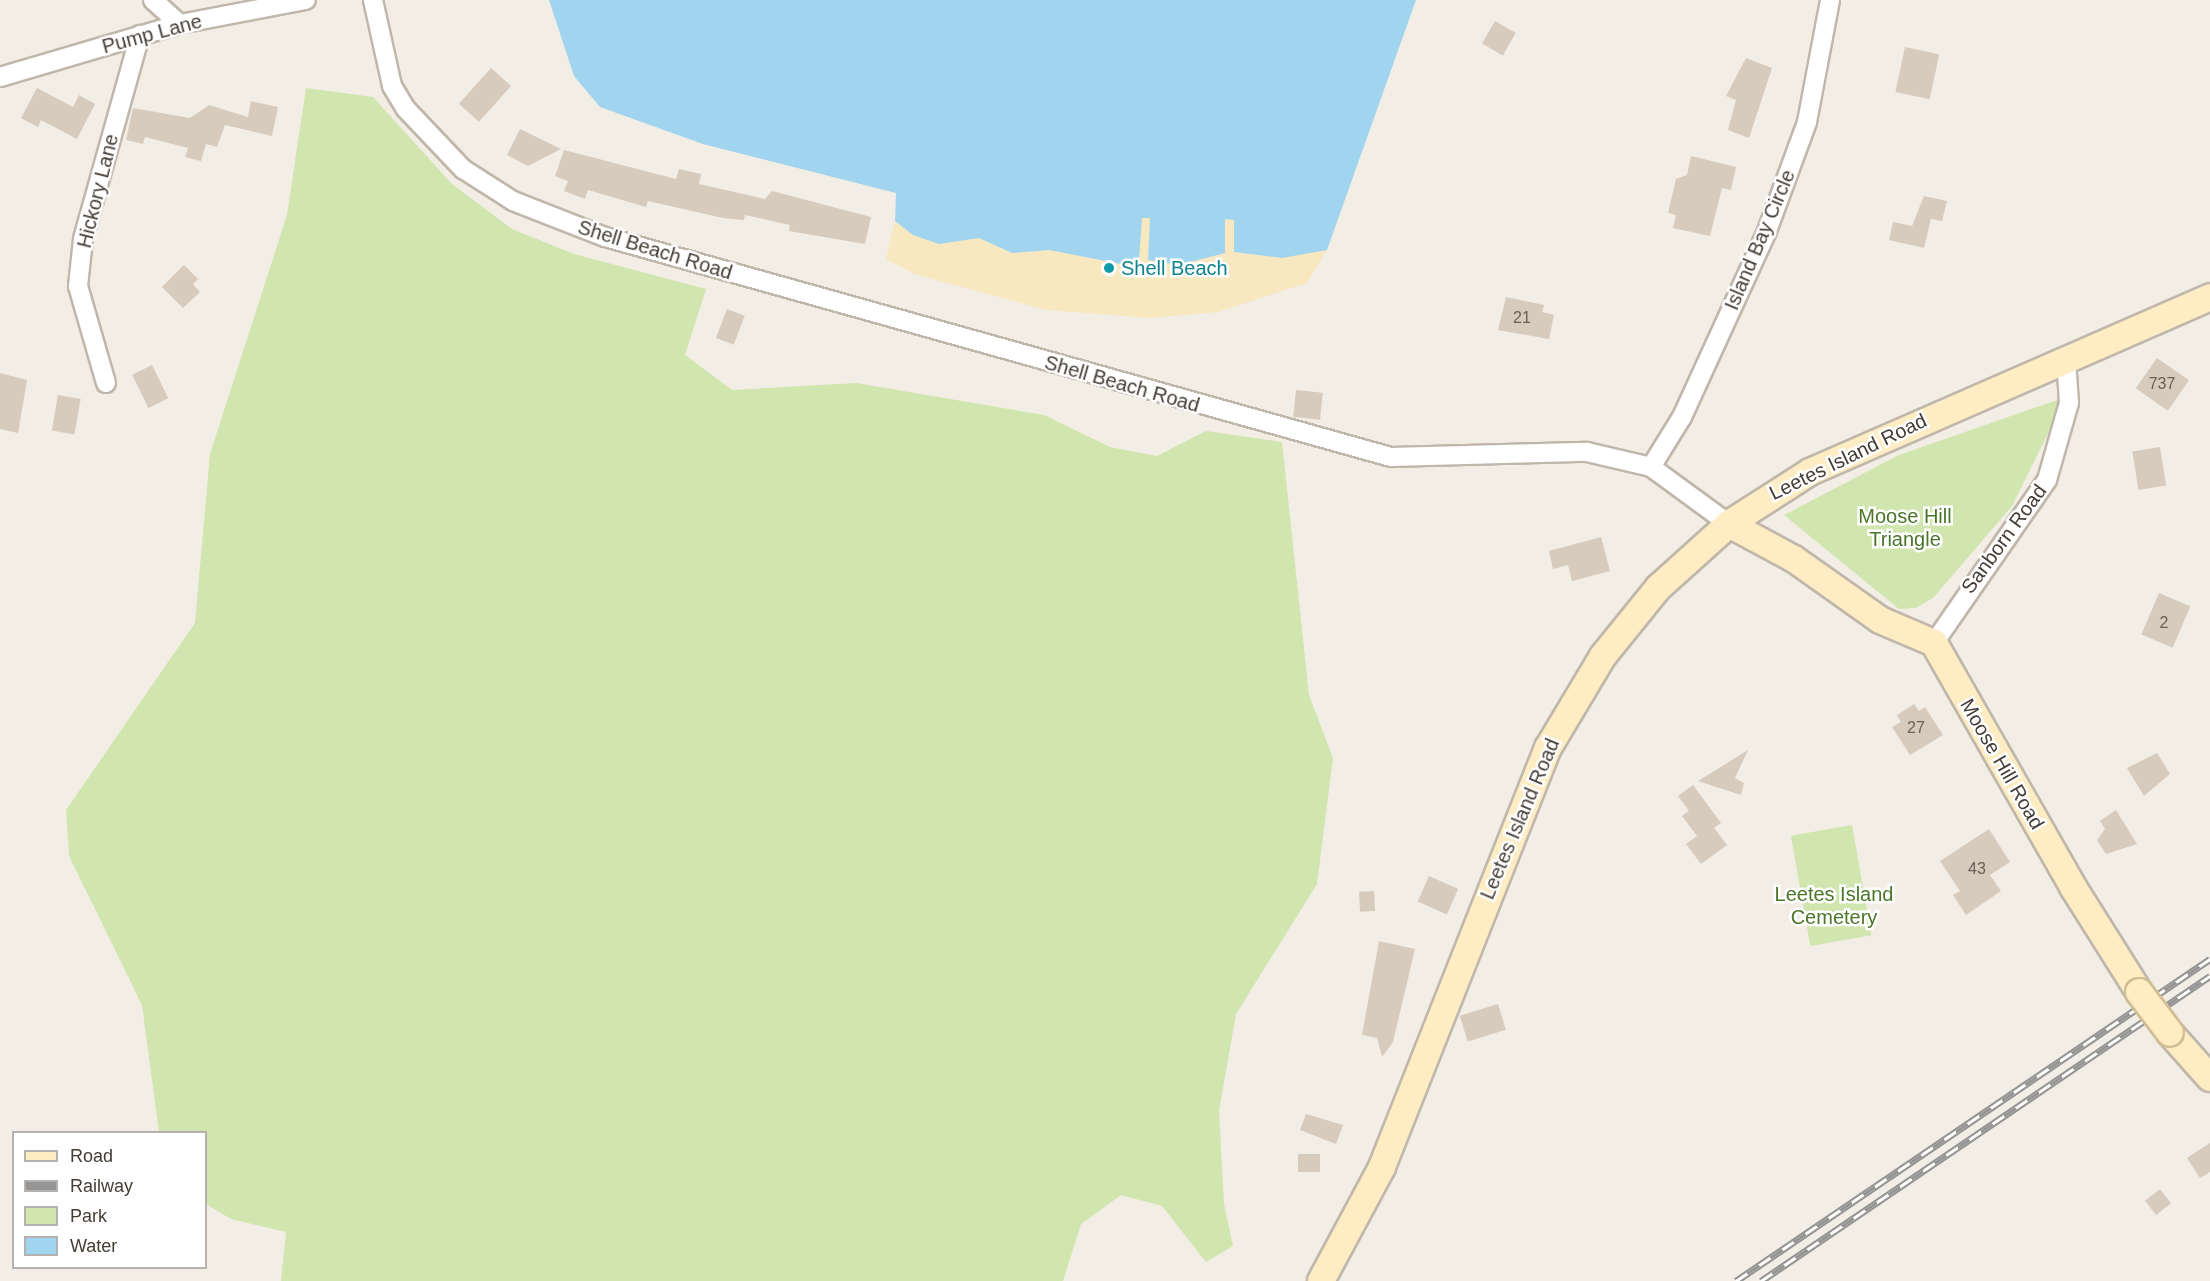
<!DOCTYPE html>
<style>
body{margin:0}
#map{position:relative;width:2210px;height:1281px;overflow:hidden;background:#f2ede5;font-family:Arial,sans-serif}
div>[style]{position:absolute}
.green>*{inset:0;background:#d0e6ae;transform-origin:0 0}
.sand>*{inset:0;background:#f7e8c0}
.water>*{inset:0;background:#a1d4ef}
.building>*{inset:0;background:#d7cbbe;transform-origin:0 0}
.roads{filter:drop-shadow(2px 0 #c0b7ab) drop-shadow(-2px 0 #c0b7ab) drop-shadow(0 2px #c0b7ab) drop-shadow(0 -2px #c0b7ab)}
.street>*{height:18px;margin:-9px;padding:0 9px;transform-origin:9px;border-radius:9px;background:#fff}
.secondary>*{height:26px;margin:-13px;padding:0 13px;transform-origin:13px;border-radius:13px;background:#feecc3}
.rail>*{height:7px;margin-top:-3.5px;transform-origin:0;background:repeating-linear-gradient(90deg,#fff 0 14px,#959595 0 28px);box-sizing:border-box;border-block:2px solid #959595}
.bridges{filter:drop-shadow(2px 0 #d2be95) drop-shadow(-2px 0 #d2be95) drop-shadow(0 2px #d2be95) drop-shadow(0 -2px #d2be95)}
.secondary-bridge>*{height:26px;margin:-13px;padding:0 13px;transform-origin:13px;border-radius:13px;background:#feecc3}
.dots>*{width:16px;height:16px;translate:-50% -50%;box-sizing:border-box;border:3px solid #fff;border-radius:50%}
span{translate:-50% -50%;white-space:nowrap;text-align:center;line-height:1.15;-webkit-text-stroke:5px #fff;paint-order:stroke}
.number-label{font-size:16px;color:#696057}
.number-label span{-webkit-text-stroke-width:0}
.street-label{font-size:20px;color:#443d35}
.culture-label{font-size:20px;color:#0d838f}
.left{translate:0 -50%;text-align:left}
.park-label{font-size:20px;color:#4b7529}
.legend{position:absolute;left:12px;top:1131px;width:195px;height:138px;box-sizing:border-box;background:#fff;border:2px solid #b4b1ae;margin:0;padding:8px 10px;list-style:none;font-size:18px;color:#443d35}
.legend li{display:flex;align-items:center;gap:12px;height:30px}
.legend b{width:30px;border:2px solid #b4b1ae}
</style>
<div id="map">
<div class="green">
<i style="clip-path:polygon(306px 88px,373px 97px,452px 184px,512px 229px,574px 254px,706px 289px,685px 355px,732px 390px,856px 383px,1044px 415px,1110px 447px,1157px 456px,1206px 431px,1282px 442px,1309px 695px,1333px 758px,1317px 884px,1236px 1014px,1219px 1111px,1224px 1204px,1233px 1246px,1206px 1262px,1162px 1206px,1121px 1195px,1081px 1224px,1063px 1281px,281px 1281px,286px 1232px,231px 1219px,206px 1204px,206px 1132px,159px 1132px,142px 1005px,69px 856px,66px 810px,195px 623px,210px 454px,287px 215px)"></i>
<i style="clip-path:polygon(2066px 397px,2012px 506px,1933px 598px,1916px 608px,1899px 609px,1784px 515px,1899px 455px)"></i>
<i style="left:1852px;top:825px;width:112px;height:62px;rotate:80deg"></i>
</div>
<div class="sand">
<i style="clip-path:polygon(1142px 218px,1151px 218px,1149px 260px,1225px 219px,1234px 219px,1234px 252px,1282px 258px,1327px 250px,1307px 283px,1218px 312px,1150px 318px,1046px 310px,914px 274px,886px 259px,895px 221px,913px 235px,939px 244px,979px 238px,1012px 253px,1049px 250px,1121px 264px)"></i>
</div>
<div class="water">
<i style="clip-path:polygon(549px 0,1416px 0,1327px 250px,1282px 258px,1234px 252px,1234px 220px,1225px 219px,1225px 253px,1179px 265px,1148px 260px,1150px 218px,1142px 218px,1139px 260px,1121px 264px,1049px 250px,1012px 253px,979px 238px,939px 244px,913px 235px,895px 221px,896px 193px,703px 144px,600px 107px,574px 76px)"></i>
</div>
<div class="building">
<i style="left:1495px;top:21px;width:24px;height:26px;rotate:30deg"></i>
<i style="left:1905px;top:47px;width:35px;height:46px;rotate:12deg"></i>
<i style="clip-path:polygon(1746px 58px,1772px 68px,1749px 138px,1728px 130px,1736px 100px,1726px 96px)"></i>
<i style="left:491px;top:68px;width:27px;height:48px;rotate:42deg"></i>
<i style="clip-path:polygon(37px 88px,73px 107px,79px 95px,95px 104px,77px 139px,41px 120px,38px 127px,21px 118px)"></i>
<i style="clip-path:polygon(251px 101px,278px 107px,272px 136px,225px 125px,217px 147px,206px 144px,201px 161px,185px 157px,188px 148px,145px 137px,143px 144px,126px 140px,133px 108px,190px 118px,209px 105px,248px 117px)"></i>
<i style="clip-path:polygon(520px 129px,561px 149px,528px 166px,507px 155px)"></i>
<i style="clip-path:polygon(564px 150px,676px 179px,679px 169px,701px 174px,699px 184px,765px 199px,772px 191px,871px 217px,865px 244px,789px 231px,790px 225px,745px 215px,744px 220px,723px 218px,648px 201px,646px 207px,588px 190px,585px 199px,564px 191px,568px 181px,555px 176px)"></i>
<i style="clip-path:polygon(1691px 156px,1736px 167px,1731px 190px,1722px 188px,1710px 236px,1673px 228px,1676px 215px,1668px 213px,1676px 179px,1687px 175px)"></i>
<i style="clip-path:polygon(1924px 196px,1947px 201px,1942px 221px,1931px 219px,1924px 248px,1889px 240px,1893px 222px,1912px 226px)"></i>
<i style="clip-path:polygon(184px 265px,198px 279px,193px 284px,200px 292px,183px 308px,162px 287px)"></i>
<i style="clip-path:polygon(1506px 297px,1544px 305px,1542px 312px,1554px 315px,1549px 339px,1498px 330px)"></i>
<i style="left:727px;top:309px;width:19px;height:31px;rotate:21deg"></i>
<i style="left:2157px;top:358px;width:39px;height:37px;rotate:35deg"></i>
<i style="left:152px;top:365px;width:37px;height:22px;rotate:64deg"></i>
<i style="clip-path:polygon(0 373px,27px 380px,18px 433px,0 429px)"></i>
<i style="left:1296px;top:390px;width:27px;height:27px;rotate:6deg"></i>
<i style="left:58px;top:395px;width:23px;height:36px;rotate:10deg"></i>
<i style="left:2160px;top:447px;width:39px;height:28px;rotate:81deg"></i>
<i style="clip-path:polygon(1601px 537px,1610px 571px,1572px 581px,1568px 565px,1553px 569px,1549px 551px)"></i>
<i style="left:2159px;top:593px;width:34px;height:45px;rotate:23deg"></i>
<i style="clip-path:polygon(1914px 704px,1919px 711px,1925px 707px,1943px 735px,1910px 755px,1892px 727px,1901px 722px,1897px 715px)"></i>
<i style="clip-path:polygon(1748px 750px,1735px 778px,1744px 783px,1741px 795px,1698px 781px)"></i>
<i style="clip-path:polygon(2157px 753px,2170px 774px,2144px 796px,2127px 768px)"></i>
<i style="clip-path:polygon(1693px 785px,1721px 823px,1714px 828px,1727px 845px,1701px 864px,1686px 844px,1697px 836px,1682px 816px,1689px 811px,1678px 796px)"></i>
<i style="clip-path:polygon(2116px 810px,2137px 844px,2106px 854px,2097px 840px,2105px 829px,2100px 821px)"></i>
<i style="clip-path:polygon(1989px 829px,2010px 862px,1990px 875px,2001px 891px,1966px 915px,1953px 895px,1960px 891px,1940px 861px)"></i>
<i style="left:1429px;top:876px;width:32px;height:28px;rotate:24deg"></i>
<i style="left:1374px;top:891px;width:20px;height:15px;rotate:87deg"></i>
<i style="clip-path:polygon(1379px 941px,1415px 949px,1393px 1042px,1382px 1057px,1377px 1038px,1362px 1035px)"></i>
<i style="left:1498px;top:1004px;width:27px;height:40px;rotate:73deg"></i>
<i style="clip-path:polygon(1306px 1114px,1343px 1125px,1336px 1144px,1300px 1130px)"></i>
<i style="clip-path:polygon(2210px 1143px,2210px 1172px,2200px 1178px,2187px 1158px)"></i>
<i style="left:1320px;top:1154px;width:18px;height:22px;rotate:90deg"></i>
<i style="left:2160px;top:1189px;width:18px;height:19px;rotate:52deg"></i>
</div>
<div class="roads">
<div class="street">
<i style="left:153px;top:0;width:36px;rotate:42deg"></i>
<i style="left:373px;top:0;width:88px;rotate:77.5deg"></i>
<i style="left:392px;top:86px;width:27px;rotate:59deg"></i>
<i style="left:406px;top:109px;width:83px;rotate:46.5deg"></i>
<i style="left:463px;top:169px;width:59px;rotate:32.6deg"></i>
<i style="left:513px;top:201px;width:99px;rotate:21.4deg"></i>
<i style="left:605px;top:237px;width:816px;rotate:15.64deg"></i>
<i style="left:1391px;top:457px;width:196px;rotate:-1.5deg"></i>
<i style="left:1587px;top:452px;width:66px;rotate:13.2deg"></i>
<i style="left:1651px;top:467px;width:97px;rotate:36.2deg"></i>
<i style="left:0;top:77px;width:188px;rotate:-16.4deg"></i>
<i style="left:180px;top:24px;width:128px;rotate:-10.8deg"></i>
<i style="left:106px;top:383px;width:101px;rotate:-106.1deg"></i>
<i style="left:78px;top:286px;width:47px;rotate:-83.9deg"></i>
<i style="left:83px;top:239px;width:212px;rotate:-74.4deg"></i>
<i style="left:1651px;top:467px;width:59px;rotate:-58.2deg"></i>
<i style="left:1682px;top:417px;width:205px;rotate:-65.4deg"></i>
<i style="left:1767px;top:231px;width:116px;rotate:-69.8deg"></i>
<i style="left:1807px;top:122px;width:124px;rotate:-79.3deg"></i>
<i style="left:1934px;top:643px;width:198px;rotate:-55.3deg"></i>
<i style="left:2047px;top:480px;width:80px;rotate:-74.1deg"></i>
<i style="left:2069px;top:403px;width:44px;rotate:-93.9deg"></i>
</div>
<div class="secondary">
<i style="left:1729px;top:524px;width:74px;rotate:28.3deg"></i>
<i style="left:1794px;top:559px;width:105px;rotate:35.3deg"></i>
<i style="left:1880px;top:620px;width:59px;rotate:23.1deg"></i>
<i style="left:1934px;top:643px;width:281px;rotate:60.3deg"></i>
<i style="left:2073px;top:887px;width:124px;rotate:57.8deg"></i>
<i style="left:2170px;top:1033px;width:60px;rotate:48.4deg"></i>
<i style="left:1321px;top:1281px;width:129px;rotate:-61.8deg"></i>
<i style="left:1382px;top:1167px;width:451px;rotate:-68.4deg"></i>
<i style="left:1548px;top:748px;width:107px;rotate:-59.1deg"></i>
<i style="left:1603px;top:656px;width:87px;rotate:-51deg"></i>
<i style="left:1658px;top:588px;width:96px;rotate:-42deg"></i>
<i style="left:1729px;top:524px;width:96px;rotate:-32.7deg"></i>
<i style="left:1810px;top:472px;width:437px;rotate:-23.6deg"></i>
</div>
</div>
<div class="rail">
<i style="left:1736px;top:1281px;width:573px;rotate:-34.19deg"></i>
<i style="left:1761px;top:1281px;width:543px;rotate:-34.19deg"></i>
</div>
<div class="bridges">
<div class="secondary-bridge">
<i style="left:2139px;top:992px;width:51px;rotate:52.9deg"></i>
</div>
</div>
<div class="dots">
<i style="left:1109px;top:268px;background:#0f9aa8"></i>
</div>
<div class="number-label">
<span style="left:1522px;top:318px">21</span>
<span style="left:2162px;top:384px">737</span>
<span style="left:2164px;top:623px">2</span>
<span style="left:1916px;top:728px">27</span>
<span style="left:1977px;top:869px">43</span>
</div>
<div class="street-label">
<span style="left:152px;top:34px;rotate:-15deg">Pump Lane</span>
<span style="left:98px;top:191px;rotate:-76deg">Hickory Lane</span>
<span style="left:1760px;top:240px;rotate:-67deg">Island Bay Circle</span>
<span style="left:655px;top:250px;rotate:17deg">Shell Beach Road</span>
<span style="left:1122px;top:384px;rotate:16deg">Shell Beach Road</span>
<span style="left:1848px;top:457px;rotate:-26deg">Leetes Island Road</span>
<span style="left:2004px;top:539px;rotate:-54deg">Sanborn Road</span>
<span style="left:2002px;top:764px;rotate:60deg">Moose Hill Road</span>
<span style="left:1520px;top:819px;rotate:-67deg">Leetes Island Road</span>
</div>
<div class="culture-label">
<span class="left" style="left:1121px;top:268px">Shell Beach</span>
</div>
<div class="park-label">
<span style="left:1905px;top:528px">Moose Hill<br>Triangle</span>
<span style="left:1834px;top:906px">Leetes Island<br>Cemetery</span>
</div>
<ul class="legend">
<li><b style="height:8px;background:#feecc3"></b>Road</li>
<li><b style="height:8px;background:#959595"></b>Railway</li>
<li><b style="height:16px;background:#d0e6ae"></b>Park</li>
<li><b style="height:16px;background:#a1d4ef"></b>Water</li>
</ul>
</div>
